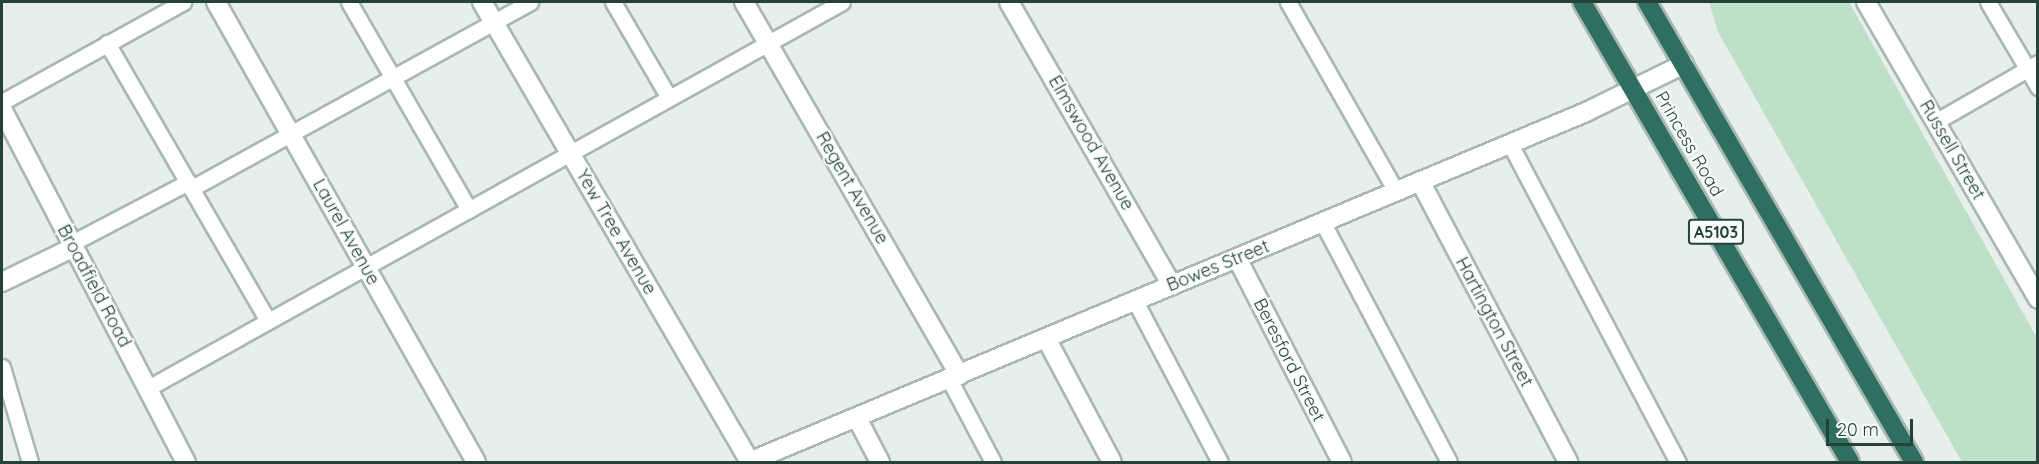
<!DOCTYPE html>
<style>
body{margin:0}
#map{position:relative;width:2039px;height:464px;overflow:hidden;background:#e6efeb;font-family:Quicksand,sans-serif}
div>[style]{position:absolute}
.green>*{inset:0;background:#bfe0c8}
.roads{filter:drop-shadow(2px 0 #a8b8b2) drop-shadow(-2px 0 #a8b8b2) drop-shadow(0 2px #a8b8b2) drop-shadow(0 -2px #a8b8b2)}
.lane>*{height:15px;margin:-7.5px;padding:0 7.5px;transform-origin:7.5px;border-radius:7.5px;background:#fff}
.street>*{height:18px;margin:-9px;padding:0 9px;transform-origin:9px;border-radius:9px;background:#fff}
.highway>*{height:18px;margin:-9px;padding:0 9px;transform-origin:9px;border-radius:9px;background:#2f6f62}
span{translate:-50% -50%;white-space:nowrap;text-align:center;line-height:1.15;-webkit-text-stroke:4.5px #f7fbf9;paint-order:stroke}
.shield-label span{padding:2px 4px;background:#f7fbf9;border:2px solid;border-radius:4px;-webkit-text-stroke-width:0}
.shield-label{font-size:16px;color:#24423a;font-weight:700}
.street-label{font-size:18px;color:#24423a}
.frame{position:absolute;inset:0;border:3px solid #24423a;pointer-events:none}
.scale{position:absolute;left:1826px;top:419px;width:87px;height:27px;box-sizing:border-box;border:3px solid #24423a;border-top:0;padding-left:8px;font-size:18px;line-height:21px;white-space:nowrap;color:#24423a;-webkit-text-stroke:4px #f7fbf9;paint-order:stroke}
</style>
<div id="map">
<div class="green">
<i style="clip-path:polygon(1709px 2px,1849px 2px,2037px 338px,2037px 462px,1962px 462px,1718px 32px)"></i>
</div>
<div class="roads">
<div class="lane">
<i style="left:349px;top:2px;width:240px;rotate:60deg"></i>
<i style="left:613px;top:2px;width:111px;rotate:59.7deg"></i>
<i style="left:1288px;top:2px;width:218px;rotate:60.3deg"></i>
<i style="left:1988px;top:2px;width:99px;rotate:59.5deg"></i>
<i style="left:107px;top:43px;width:321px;rotate:59.9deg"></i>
<i style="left:2px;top:102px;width:207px;rotate:-28.9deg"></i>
<i style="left:1935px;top:122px;width:119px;rotate:-29.8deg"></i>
<i style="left:1510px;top:144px;width:360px;rotate:62.2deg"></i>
<i style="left:192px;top:188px;width:386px;rotate:-28.8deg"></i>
<i style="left:1323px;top:223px;width:270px;rotate:62.2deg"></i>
<i style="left:72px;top:243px;width:131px;rotate:-27.7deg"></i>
<i style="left:1135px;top:301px;width:182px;rotate:62.2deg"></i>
<i style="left:2px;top:367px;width:99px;rotate:73.6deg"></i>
<i style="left:949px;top:379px;width:94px;rotate:62.1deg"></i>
<i style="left:148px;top:388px;width:794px;rotate:-29.08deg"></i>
</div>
<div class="street">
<i style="left:216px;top:2px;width:528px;rotate:60.52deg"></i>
<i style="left:482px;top:2px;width:532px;rotate:59.77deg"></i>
<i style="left:744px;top:2px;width:431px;rotate:60deg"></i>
<i style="left:1009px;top:2px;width:327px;rotate:60.1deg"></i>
<i style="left:1866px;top:2px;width:343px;rotate:59.9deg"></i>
<i style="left:2px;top:109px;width:398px;rotate:62.5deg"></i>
<i style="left:1420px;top:181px;width:318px;rotate:62.2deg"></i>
<i style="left:1237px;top:258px;width:229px;rotate:62.8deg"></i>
<i style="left:2px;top:282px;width:80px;rotate:-25.9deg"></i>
<i style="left:1046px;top:338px;width:140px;rotate:62deg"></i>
<i style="left:857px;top:418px;width:50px;rotate:62.4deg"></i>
<i style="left:749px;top:462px;width:907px;rotate:-22.69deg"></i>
<i style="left:1586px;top:112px;width:109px;rotate:-26.1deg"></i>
</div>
<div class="highway">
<i style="left:1582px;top:2px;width:532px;rotate:59.77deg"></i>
<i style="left:1647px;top:2px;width:532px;rotate:59.87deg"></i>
</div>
</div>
<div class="shield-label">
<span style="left:1716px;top:232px">A5103</span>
</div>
<div class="street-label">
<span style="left:1091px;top:143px;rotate:60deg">Elmswood Avenue</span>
<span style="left:1689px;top:144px;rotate:60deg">Princess Road</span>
<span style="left:1952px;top:150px;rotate:60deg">Russell Street</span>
<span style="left:852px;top:188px;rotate:60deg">Regent Avenue</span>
<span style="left:346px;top:232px;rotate:61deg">Laurel Avenue</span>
<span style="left:616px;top:232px;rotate:60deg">Yew Tree Avenue</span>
<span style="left:1218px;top:266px;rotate:-22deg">Bowes Street</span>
<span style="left:94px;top:286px;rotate:62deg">Broadfield Road</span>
<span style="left:1494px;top:322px;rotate:62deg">Hartington Street</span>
<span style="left:1289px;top:360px;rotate:63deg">Beresford Street</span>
</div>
<div class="frame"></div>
<div class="scale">20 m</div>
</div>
